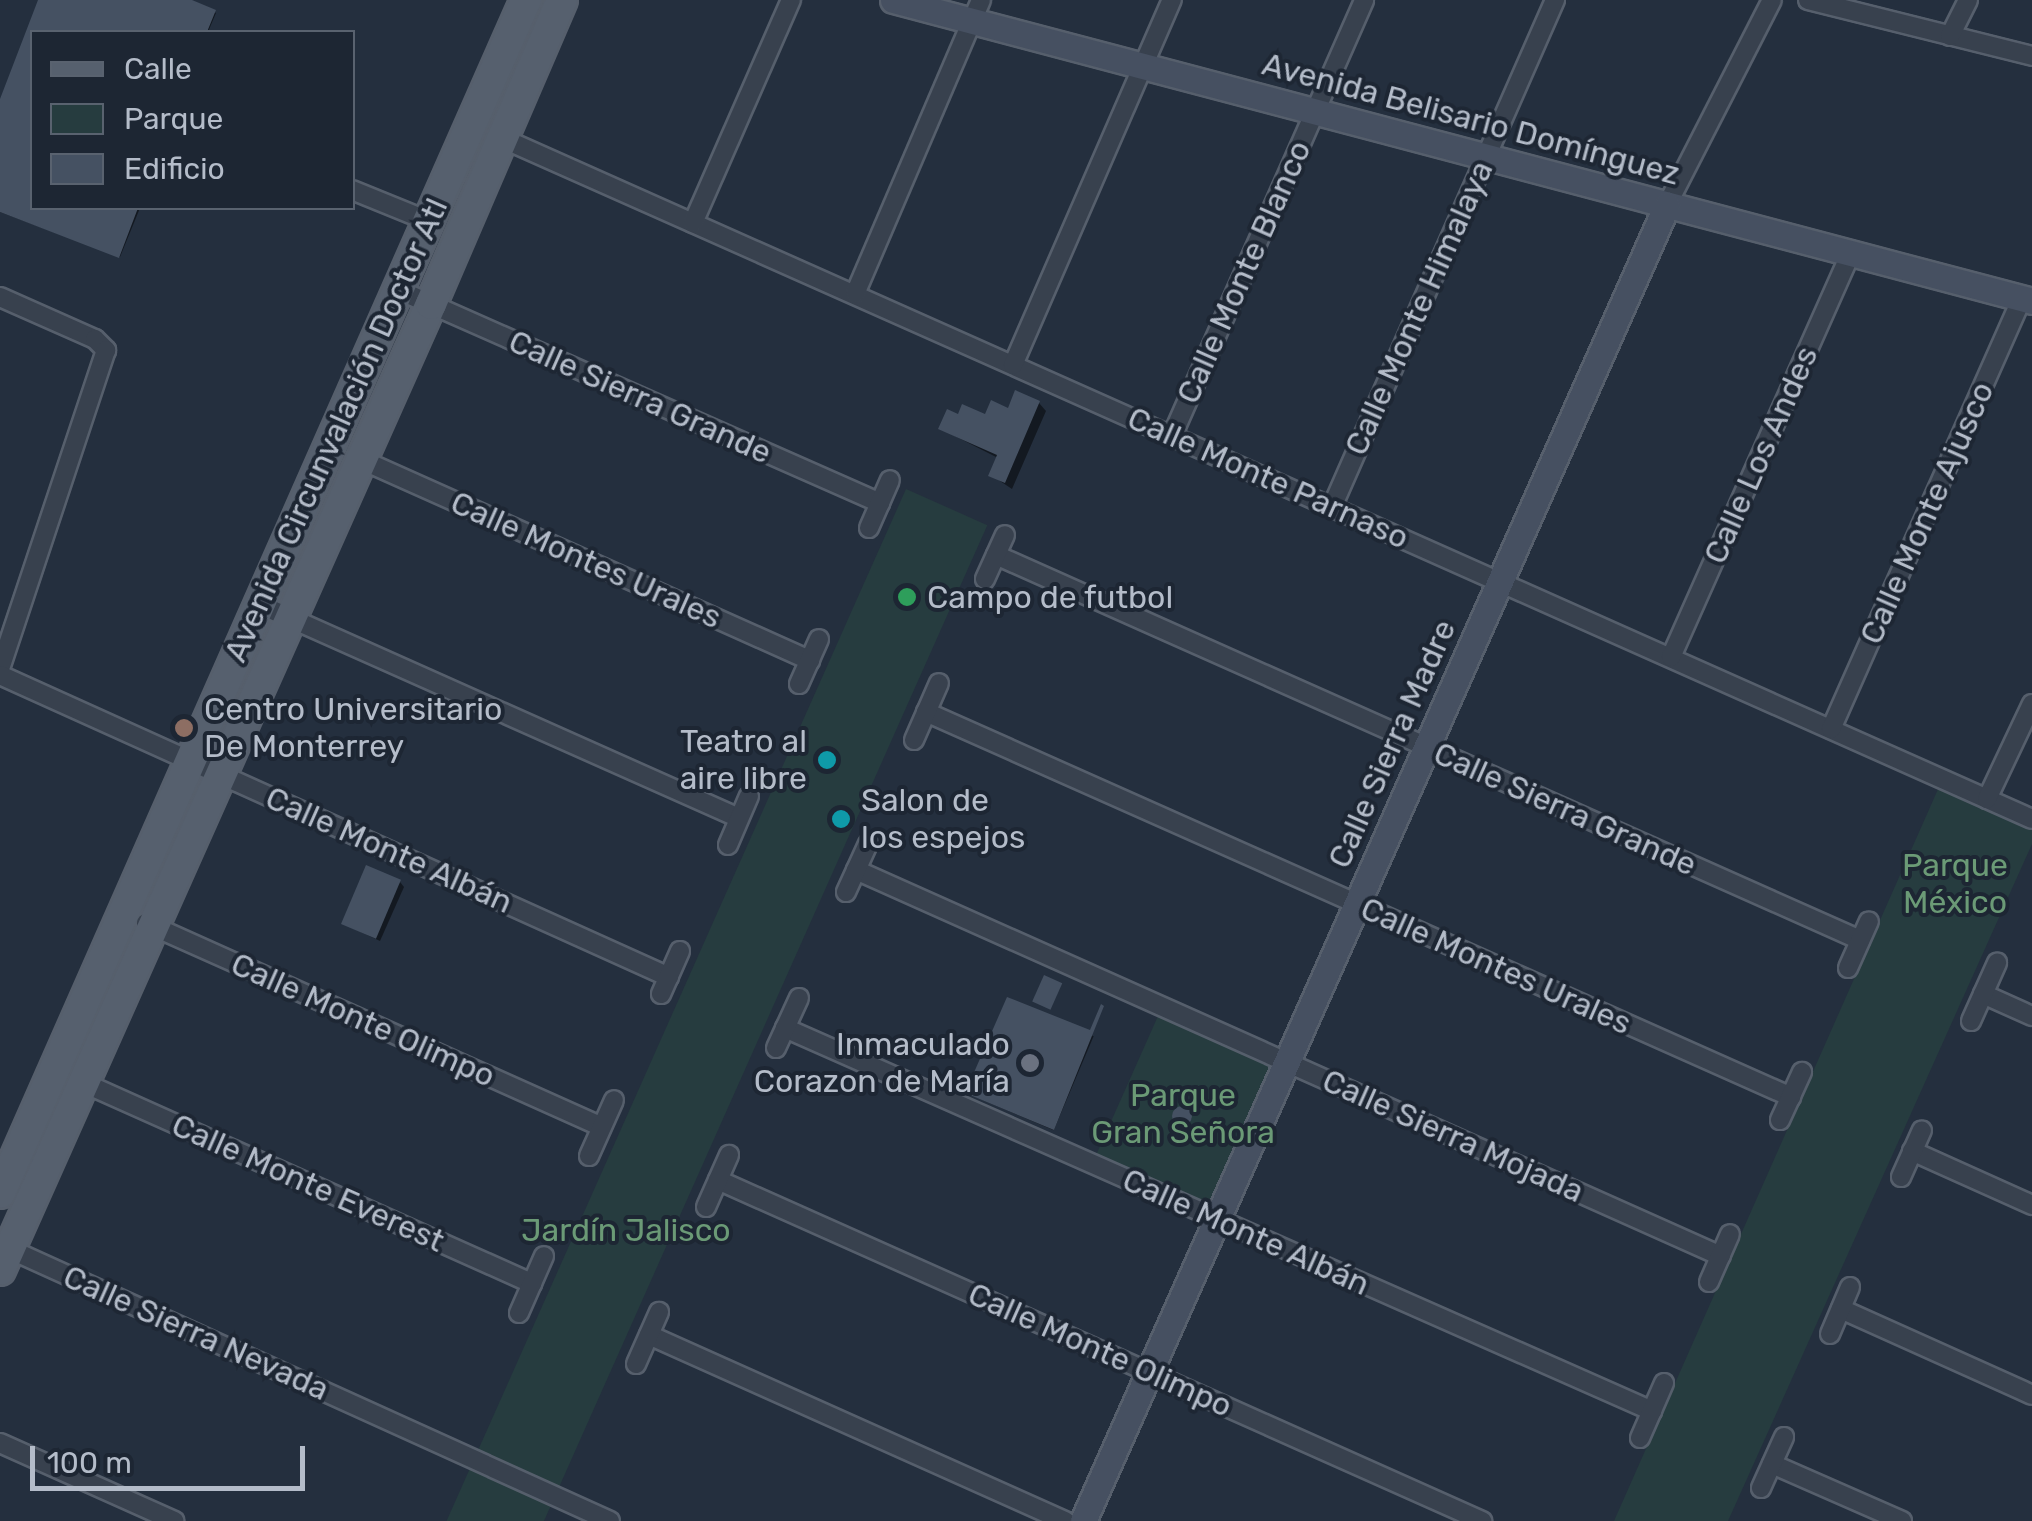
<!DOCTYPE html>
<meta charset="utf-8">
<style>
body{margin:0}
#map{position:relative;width:2032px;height:1521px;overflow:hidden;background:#242f3e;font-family:Rubik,sans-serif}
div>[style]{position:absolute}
.green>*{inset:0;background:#263c3f;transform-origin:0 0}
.shadow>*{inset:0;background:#0007;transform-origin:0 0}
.building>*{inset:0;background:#455162;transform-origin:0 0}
.round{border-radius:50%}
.roads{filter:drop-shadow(2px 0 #565f6c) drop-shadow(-2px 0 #565f6c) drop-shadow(0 2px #565f6c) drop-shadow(0 -2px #565f6c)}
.street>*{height:18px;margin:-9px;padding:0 9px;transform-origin:9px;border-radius:9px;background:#38414e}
.secondary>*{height:25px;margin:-12.5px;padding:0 12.5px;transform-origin:12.5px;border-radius:12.5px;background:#465061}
.primary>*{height:30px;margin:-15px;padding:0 15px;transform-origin:15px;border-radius:15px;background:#56606e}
.dots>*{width:28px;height:28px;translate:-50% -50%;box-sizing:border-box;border:5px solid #1d2633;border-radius:50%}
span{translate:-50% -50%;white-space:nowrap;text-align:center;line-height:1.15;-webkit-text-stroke:8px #1d2633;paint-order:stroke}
.street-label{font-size:32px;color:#b4bcc9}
.poi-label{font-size:32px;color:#b4bcc9}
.left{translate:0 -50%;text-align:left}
.right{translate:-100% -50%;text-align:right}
.park-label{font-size:32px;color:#6b9a76}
.legend{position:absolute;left:30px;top:30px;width:325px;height:180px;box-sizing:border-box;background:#1d2633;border:2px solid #59626f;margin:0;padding:12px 18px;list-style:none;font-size:30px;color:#b4bcc9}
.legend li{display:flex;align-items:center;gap:20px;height:50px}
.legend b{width:50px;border:2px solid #59626f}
.scale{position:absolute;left:30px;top:1446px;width:275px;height:45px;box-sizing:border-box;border:5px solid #b4bcc9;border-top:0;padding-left:12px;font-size:30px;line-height:35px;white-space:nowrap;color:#b4bcc9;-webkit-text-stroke:8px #1d2633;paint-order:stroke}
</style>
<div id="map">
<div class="green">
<i style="left:906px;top:489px;width:89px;height:1131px;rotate:24deg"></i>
<i style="clip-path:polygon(1939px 787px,2032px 830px,2032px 844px,1728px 1521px,1614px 1521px)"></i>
<i style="left:1158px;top:1016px;width:126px;height:153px;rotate:24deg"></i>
</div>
<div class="shadow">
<i style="clip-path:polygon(41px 0,186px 0,216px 13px,208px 32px,32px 32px,32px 208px,140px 208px,120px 257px,0 212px,0 106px)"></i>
<i style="clip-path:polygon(1039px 403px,1046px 411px,1012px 489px,991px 475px,998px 458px,941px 429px,959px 418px,987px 417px)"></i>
<i style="clip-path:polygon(400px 882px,404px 887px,380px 941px,348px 926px)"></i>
<i style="left:1008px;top:1000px;width:93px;height:102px;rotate:23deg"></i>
<i style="left:1183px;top:1108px;width:14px;height:11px;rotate:51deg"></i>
</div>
<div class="building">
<i style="clip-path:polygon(38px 0,192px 0,216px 10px,207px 32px,32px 32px,32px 208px,138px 208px,119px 258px,0 212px,0 99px)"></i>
<i style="clip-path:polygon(1015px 390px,1040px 401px,1005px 483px,988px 476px,997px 455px,938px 429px,947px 409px,958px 414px,962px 404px,985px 414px,991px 400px,1008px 408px)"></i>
<i style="left:366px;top:865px;width:38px;height:64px;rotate:23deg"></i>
<i style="left:1044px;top:975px;width:20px;height:29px;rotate:24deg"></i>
<i style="clip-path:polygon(1007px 997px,1090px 1030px,1101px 1004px,1104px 1006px,1054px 1130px,965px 1093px)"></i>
<i class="round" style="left:1172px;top:1106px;width:20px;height:20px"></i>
</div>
<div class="roads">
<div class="street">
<i style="left:1808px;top:0;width:231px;rotate:14deg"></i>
<i style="left:1950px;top:36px;width:40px;rotate:-63.4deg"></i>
<i style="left:504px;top:139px;width:1672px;rotate:23.99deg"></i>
<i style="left:352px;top:190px;width:85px;rotate:22.1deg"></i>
<i style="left:1667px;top:205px;width:230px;rotate:-62.9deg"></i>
<i style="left:693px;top:223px;width:244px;rotate:-66.3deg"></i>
<i style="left:401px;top:291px;width:524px;rotate:23.87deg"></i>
<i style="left:855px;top:294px;width:320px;rotate:-66.8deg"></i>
<i style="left:0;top:297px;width:104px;rotate:23.9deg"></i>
<i style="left:95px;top:339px;width:16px;rotate:45deg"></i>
<i style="left:106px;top:350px;width:336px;rotate:108.4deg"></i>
<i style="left:1013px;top:365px;width:398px;rotate:-66.5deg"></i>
<i style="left:1172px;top:436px;width:476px;rotate:-66.2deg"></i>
<i style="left:362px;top:460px;width:491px;rotate:24.1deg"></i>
<i style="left:1332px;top:507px;width:554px;rotate:-66.26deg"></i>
<i style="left:869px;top:528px;width:52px;rotate:-66.4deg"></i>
<i style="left:996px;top:555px;width:946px;rotate:24.02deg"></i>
<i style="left:985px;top:579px;width:48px;rotate:-65.6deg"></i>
<i style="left:261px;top:605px;width:523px;rotate:24.02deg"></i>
<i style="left:1671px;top:657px;width:442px;rotate:-66deg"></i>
<i style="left:0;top:675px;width:734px;rotate:24.3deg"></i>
<i style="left:799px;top:684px;width:49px;rotate:-66deg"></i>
<i style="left:926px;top:712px;width:947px;rotate:23.99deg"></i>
<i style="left:1831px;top:729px;width:471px;rotate:-66.1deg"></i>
<i style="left:914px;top:740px;width:62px;rotate:-66.3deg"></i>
<i style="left:1987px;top:799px;width:105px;rotate:-64.7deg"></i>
<i style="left:728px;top:845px;width:53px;rotate:-66.8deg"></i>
<i style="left:856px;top:870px;width:947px;rotate:24.05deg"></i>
<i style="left:846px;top:892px;width:53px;rotate:-65.4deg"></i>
<i style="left:146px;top:923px;width:499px;rotate:24.1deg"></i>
<i style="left:1848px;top:968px;width:51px;rotate:-65.9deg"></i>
<i style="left:661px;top:994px;width:47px;rotate:-66.2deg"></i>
<i style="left:1983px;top:994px;width:54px;rotate:24.2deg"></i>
<i style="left:1971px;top:1021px;width:64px;rotate:-65.9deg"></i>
<i style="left:785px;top:1028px;width:948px;rotate:23.83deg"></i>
<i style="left:776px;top:1048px;width:55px;rotate:-65.3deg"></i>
<i style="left:84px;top:1083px;width:491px;rotate:24.1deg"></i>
<i style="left:1780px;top:1120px;width:53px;rotate:-65.4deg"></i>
<i style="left:1912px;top:1151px;width:132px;rotate:24.2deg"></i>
<i style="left:589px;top:1156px;width:61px;rotate:-65.9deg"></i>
<i style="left:1901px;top:1177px;width:51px;rotate:-65.9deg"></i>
<i style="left:718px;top:1180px;width:837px;rotate:24.05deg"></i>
<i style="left:706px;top:1207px;width:57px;rotate:-66.1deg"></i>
<i style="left:5px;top:1247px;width:664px;rotate:24.37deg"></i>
<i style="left:1709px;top:1282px;width:52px;rotate:-66.4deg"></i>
<i style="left:1841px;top:1309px;width:209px;rotate:24.2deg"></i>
<i style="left:519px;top:1313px;width:62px;rotate:-66.3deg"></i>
<i style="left:1830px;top:1334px;width:51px;rotate:-66.9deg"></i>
<i style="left:649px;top:1335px;width:456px;rotate:24.1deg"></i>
<i style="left:636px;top:1364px;width:57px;rotate:-66.1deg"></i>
<i style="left:1640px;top:1438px;width:60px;rotate:-66.4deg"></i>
<i style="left:0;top:1443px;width:191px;rotate:24.1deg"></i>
<i style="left:1772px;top:1464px;width:142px;rotate:23.7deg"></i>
<i style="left:1761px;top:1488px;width:56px;rotate:-65.7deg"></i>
</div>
<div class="secondary">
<i style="left:893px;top:0;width:1178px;rotate:14.8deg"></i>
<i style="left:1083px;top:1521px;width:1440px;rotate:-66.07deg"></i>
</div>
<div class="primary">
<i style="left:0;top:1193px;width:1304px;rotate:-66.21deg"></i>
<i style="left:0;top:1270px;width:1058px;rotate:-65.96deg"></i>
<i style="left:431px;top:304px;width:331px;rotate:-66.7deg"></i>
</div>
</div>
<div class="dots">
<i style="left:907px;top:597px;background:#2e9e5b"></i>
<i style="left:184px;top:728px;background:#8d6e63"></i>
<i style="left:827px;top:760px;background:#0f9aa8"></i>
<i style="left:841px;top:819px;background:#0f9aa8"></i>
<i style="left:1030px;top:1063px;background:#6b7280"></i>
</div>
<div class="street-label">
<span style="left:1471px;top:119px;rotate:15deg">Avenida Belisario Domínguez</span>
<span style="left:1244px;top:272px;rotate:-66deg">Calle Monte Blanco</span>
<span style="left:1419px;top:308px;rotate:-66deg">Calle Monte Himalaya</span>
<span style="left:640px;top:397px;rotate:24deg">Calle Sierra Grande</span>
<span style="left:336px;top:430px;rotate:-66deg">Avenida Circunvalación Doctor Atl</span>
<span style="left:1761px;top:455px;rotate:-66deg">Calle Los Andes</span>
<span style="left:1268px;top:478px;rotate:24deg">Calle Monte Parnaso</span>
<span style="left:1927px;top:513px;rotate:-66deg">Calle Monte Ajusco</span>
<span style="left:586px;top:560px;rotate:24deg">Calle Montes Urales</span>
<span style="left:1392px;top:744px;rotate:-66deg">Calle Sierra Madre</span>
<span style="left:1565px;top:809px;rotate:24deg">Calle Sierra Grande</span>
<span style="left:389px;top:850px;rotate:24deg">Calle Monte Albán</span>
<span style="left:1496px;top:966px;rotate:24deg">Calle Montes Urales</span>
<span style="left:363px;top:1020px;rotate:24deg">Calle Monte Olimpo</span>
<span style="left:1453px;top:1136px;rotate:24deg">Calle Sierra Mojada</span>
<span style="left:308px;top:1183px;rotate:24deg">Calle Monte Everest</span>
<span style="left:1246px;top:1232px;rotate:24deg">Calle Monte Albán</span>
<span style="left:196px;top:1333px;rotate:24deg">Calle Sierra Nevada</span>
<span style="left:1100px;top:1350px;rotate:24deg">Calle Monte Olimpo</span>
</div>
<div class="poi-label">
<span class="left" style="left:927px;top:597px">Campo de futbol</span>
<span class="left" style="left:204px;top:728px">Centro Universitario<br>De Monterrey</span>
<span class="right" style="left:807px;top:760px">Teatro al<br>aire libre</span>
<span class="left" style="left:861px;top:819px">Salon de<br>los espejos</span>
<span class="right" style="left:1010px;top:1063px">Inmaculado<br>Corazon de María</span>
</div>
<div class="park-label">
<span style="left:1955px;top:884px">Parque<br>México</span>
<span style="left:1183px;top:1114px">Parque<br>Gran Señora</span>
<span style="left:626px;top:1230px">Jardín Jalisco</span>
</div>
<ul class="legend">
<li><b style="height:12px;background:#56606e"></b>Calle</li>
<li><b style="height:28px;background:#263c3f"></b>Parque</li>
<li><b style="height:28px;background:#455162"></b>Edificio</li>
</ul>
<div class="scale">100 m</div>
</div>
